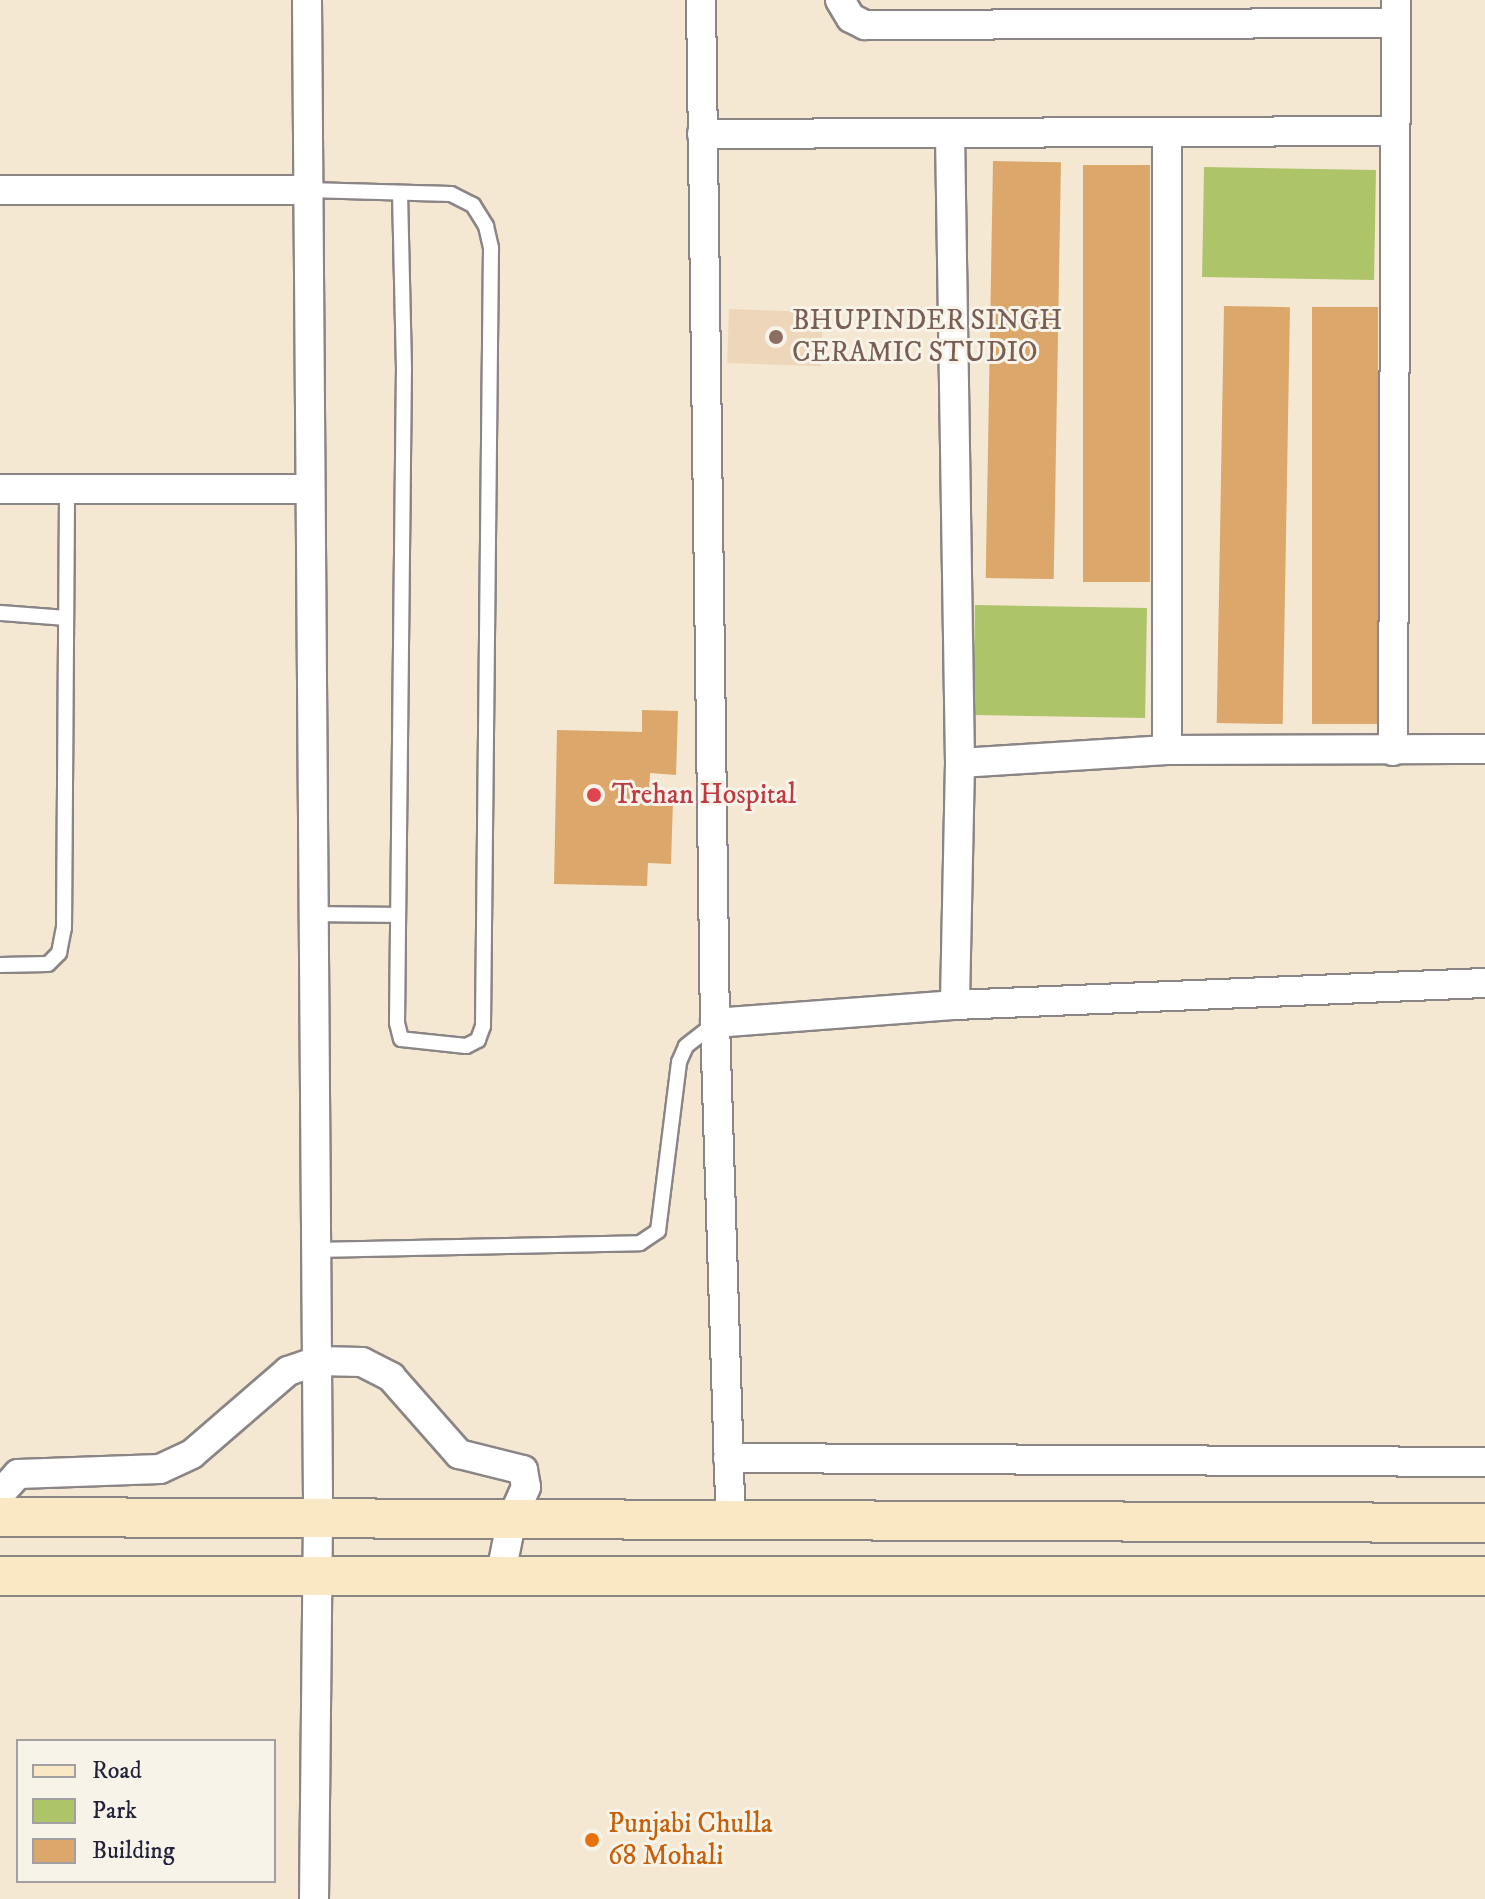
<!DOCTYPE html>
<style>
body{margin:0}
#map{position:relative;width:1485px;height:1899px;overflow:hidden;background:#f4e8d2;font-family:"IM FELL DW Pica",serif}
div>[style]{position:absolute}
.built>*{inset:0;background:#eed6bb;transform-origin:0 0}
.green>*{inset:0;background:#adc469;transform-origin:0 0}
.building>*{inset:0;background:#dca76b;transform-origin:0 0}
.roads{filter:drop-shadow(2px 0 #8b8586) drop-shadow(-2px 0 #8b8586) drop-shadow(0 2px #8b8586) drop-shadow(0 -2px #8b8586)}
.service>*{height:14px;margin:-7px;padding:0 7px;transform-origin:7px;border-radius:7px;background:#fff}
.minor>*{height:28px;margin:-14px;padding:0 14px;transform-origin:14px;border-radius:14px;background:#fff}
.secondary>*{height:38px;margin:-19px;padding:0 19px;transform-origin:19px;border-radius:19px;background:#fae7c3}
.dots>*{width:22px;height:22px;translate:-50% -50%;box-sizing:border-box;border:4px solid #f7f3e8;border-radius:50%}
span{translate:-50% -50%;white-space:nowrap;text-align:center;line-height:1.15;-webkit-text-stroke:6px #f7f3e8;paint-order:stroke}
.education-label{font-size:28px;color:#785e54}
.left{translate:0 -50%;text-align:left}
.health-label{font-size:28px;color:#be3a42}
.food-label{font-size:28px;color:#c56008}
.legend{position:absolute;left:16px;top:1739px;width:260px;height:144px;box-sizing:border-box;background:#f7f3e8;border:2px solid #a29fa3;margin:0;padding:10px 14px;list-style:none;font-size:24px;color:#22223b}
.legend li{display:flex;align-items:center;gap:16px;height:40px}
.legend b{width:40px;border:2px solid #a29fa3}
</style>
<div id="map">
<div class="built">
<i style="left:729px;top:309px;width:94px;height:54px;rotate:2deg"></i>
</div>
<div class="green">
<i style="left:1204px;top:167px;width:172px;height:110px;rotate:1deg"></i>
<i style="left:975px;top:605px;width:172px;height:110px;rotate:1deg"></i>
</div>
<div class="building">
<i style="left:993px;top:161px;width:68px;height:417px;rotate:1deg"></i>
<i style="left:1083px;top:165px;width:67px;height:417px"></i>
<i style="left:1224px;top:306px;width:66px;height:417px;rotate:1deg"></i>
<i style="left:1312px;top:307px;width:66px;height:417px"></i>
<i style="clip-path:polygon(642px 710px,678px 711px,676px 775px,650px 773px,649px 799px,673px 799px,671px 864px,648px 863px,647px 886px,554px 884px,557px 730px,642px 732px)"></i>
</div>
<div class="roads">
<div class="service">
<i style="left:308px;top:190px;width:143px;rotate:1.6deg"></i>
<i style="left:451px;top:194px;width:25px;rotate:27deg"></i>
<i style="left:473px;top:205px;width:25px;rotate:58deg"></i>
<i style="left:486px;top:226px;width:23px;rotate:77deg"></i>
<i style="left:491px;top:248px;width:778px;rotate:90.59deg"></i>
<i style="left:483px;top:1026px;width:15px;rotate:110deg"></i>
<i style="left:478px;top:1040px;width:13px;rotate:153deg"></i>
<i style="left:466px;top:1046px;width:65px;rotate:-173.9deg"></i>
<i style="left:401px;top:1039px;width:16px;rotate:-104deg"></i>
<i style="left:397px;top:1023px;width:654px;rotate:-89.39deg"></i>
<i style="left:404px;top:369px;width:175px;rotate:-91.3deg"></i>
<i style="left:0;top:613px;width:66px;rotate:4.3deg"></i>
<i style="left:313px;top:914px;width:85px;rotate:0.7deg"></i>
<i style="left:0;top:965px;width:48px;rotate:-1.2deg"></i>
<i style="left:48px;top:964px;width:16px;rotate:-45deg"></i>
<i style="left:59px;top:953px;width:25px;rotate:-79deg"></i>
<i style="left:64px;top:928px;width:440px;rotate:-89.6deg"></i>
<i style="left:315px;top:1250px;width:325px;rotate:-1.2deg"></i>
<i style="left:640px;top:1243px;width:22px;rotate:-34deg"></i>
<i style="left:658px;top:1231px;width:170px;rotate:-82.9deg"></i>
<i style="left:679px;top:1062px;width:17px;rotate:-66deg"></i>
<i style="left:686px;top:1046px;width:37px;rotate:-38deg"></i>
</div>
<div class="minor">
<i style="left:307px;top:0;width:1518px;rotate:89.58deg"></i>
<i style="left:318px;top:1518px;width:381px;rotate:90.6deg"></i>
<i style="left:701px;top:0;width:1023px;rotate:89.22deg"></i>
<i style="left:715px;top:1023px;width:496px;rotate:88.2deg"></i>
<i style="left:840px;top:0;width:21px;rotate:59deg"></i>
<i style="left:851px;top:18px;width:16px;rotate:27deg"></i>
<i style="left:865px;top:25px;width:531px;rotate:-0.22deg"></i>
<i style="left:1167px;top:132px;width:618px;rotate:90deg"></i>
<i style="left:950px;top:133px;width:630px;rotate:89.09deg"></i>
<i style="left:960px;top:763px;width:242px;rotate:91.2deg"></i>
<i style="left:702px;top:134px;width:691px;rotate:-0.25deg"></i>
<i style="left:0;top:190px;width:308px"></i>
<i style="left:0;top:489px;width:309px"></i>
<i style="left:1393px;top:751px;width:751px;rotate:-89.77deg"></i>
<i style="left:960px;top:763px;width:207px;rotate:-3.6deg"></i>
<i style="left:1167px;top:750px;width:318px;rotate:-0.2deg"></i>
<i style="left:715px;top:1023px;width:241px;rotate:-4.3deg"></i>
<i style="left:955px;top:1005px;width:530px;rotate:-2.38deg"></i>
<i style="left:728px;top:1458px;width:757px;rotate:0.3deg"></i>
<i style="left:0;top:1494px;width:27px;rotate:-48deg"></i>
<i style="left:18px;top:1474px;width:142px;rotate:-2deg"></i>
<i style="left:160px;top:1469px;width:35px;rotate:-25deg"></i>
<i style="left:192px;top:1454px;width:127px;rotate:-40.8deg"></i>
<i style="left:288px;top:1371px;width:31px;rotate:-19deg"></i>
<i style="left:317px;top:1361px;width:45px;rotate:1.3deg"></i>
<i style="left:362px;top:1362px;width:33px;rotate:27deg"></i>
<i style="left:391px;top:1377px;width:103px;rotate:48.6deg"></i>
<i style="left:459px;top:1454px;width:66px;rotate:14deg"></i>
<i style="left:523px;top:1470px;width:17px;rotate:80deg"></i>
<i style="left:526px;top:1487px;width:34px;rotate:114deg"></i>
<i style="left:512px;top:1518px;width:61px;rotate:101.3deg"></i>
</div>
<div class="secondary">
<i style="left:0;top:1517px;width:1485px;rotate:0.23deg"></i>
<i style="left:0;top:1576px;width:1485px"></i>
</div>
</div>
<div class="dots">
<i style="left:776px;top:337px;background:#8d6e63"></i>
<i style="left:594px;top:795px;background:#e0444e"></i>
<i style="left:592px;top:1840px;background:#e8710a"></i>
</div>
<div class="education-label">
<span class="left" style="left:792px;top:337px">BHUPINDER SINGH<br>CERAMIC STUDIO</span>
</div>
<div class="health-label">
<span class="left" style="left:612px;top:795px">Trehan Hospital</span>
</div>
<div class="food-label">
<span class="left" style="left:608px;top:1840px">Punjabi Chulla<br>68 Mohali</span>
</div>
<ul class="legend">
<li><b style="height:10px;background:#fae7c3"></b>Road</li>
<li><b style="height:22px;background:#adc469"></b>Park</li>
<li><b style="height:22px;background:#dca76b"></b>Building</li>
</ul>
</div>
